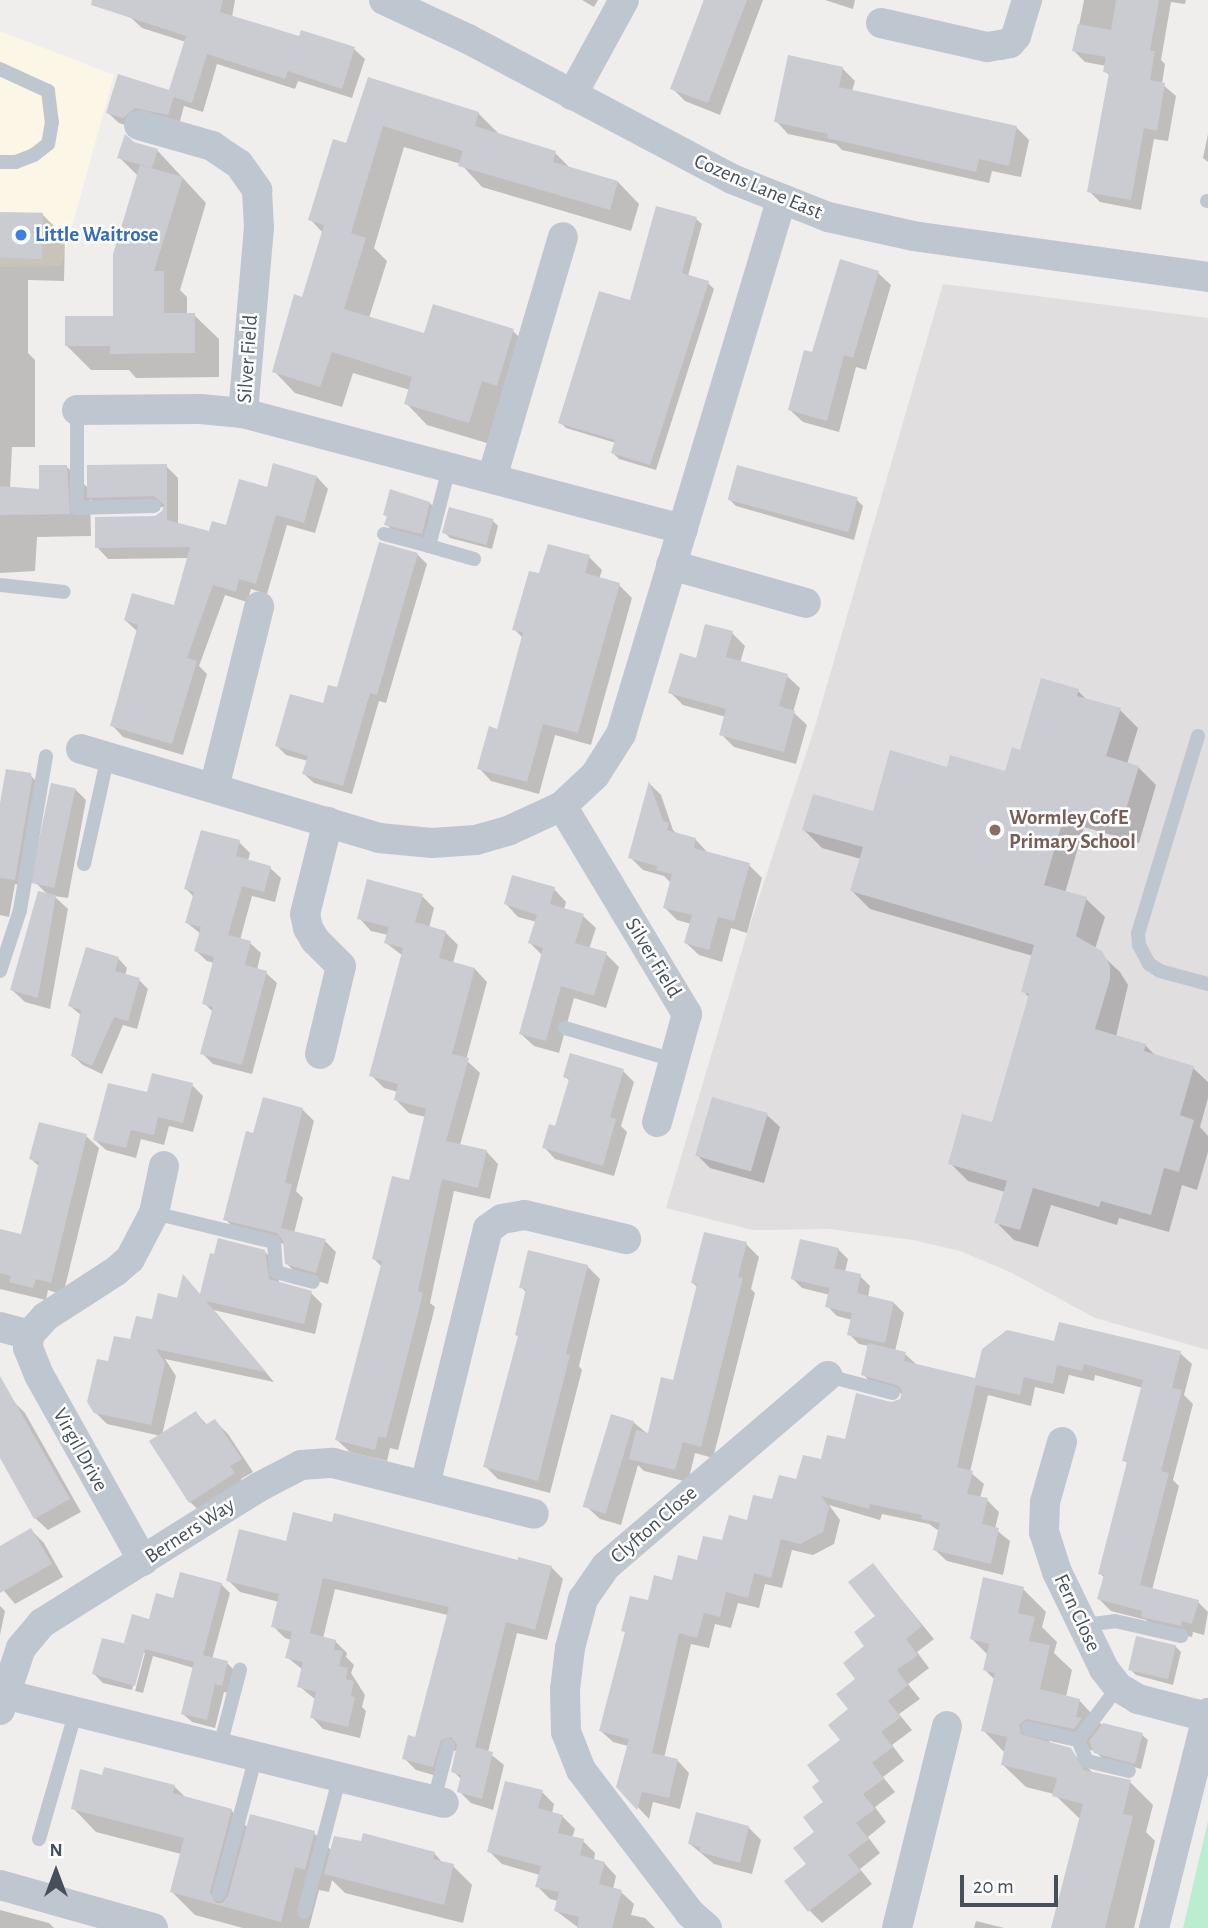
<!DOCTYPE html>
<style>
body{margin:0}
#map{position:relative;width:1208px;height:1928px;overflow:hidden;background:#f0eded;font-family:"Alegreya Sans",sans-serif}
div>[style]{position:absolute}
.commercial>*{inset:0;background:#fbf6e6}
.education>*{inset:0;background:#e1dedf}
.green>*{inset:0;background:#bbeed1}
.shadow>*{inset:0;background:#0003}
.building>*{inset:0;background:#caccd2;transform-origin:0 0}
.service>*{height:14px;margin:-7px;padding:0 7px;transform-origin:7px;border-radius:7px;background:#bec7d0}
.minor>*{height:30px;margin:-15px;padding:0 15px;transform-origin:15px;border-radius:15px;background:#bec7d0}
.dots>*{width:19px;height:19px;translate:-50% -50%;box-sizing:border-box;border:4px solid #fff;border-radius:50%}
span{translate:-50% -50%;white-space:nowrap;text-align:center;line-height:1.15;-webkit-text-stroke:5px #fff;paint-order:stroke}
.street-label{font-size:21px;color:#46505b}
.shop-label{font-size:21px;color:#366cbe;font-weight:700}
.left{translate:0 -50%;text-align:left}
.education-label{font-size:21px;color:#785e54;font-weight:700}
.north{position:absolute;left:21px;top:1837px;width:70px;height:70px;-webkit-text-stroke:5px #fff;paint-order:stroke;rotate:0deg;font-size:19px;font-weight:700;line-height:28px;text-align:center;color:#46505b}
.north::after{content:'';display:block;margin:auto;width:24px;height:32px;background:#46505b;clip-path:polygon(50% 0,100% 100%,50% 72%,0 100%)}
.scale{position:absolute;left:960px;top:1875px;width:98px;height:32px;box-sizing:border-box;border:4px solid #46505b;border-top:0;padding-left:9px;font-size:21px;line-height:24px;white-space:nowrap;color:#46505b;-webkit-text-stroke:5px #fff;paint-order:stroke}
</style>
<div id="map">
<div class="commercial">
<i style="clip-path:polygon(0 31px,114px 75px,61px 266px,0 267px)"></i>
</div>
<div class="education">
<i style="clip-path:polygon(943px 284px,1208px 318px,1208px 1350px,1095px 1318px,1010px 1272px,960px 1251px,913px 1240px,829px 1229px,753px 1230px,666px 1208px,746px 937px,816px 723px)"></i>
</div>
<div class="green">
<i style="clip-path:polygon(1208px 1821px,1208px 1928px,1183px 1928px)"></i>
</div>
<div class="shadow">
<i style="clip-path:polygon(112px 0,235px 0,232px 17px,300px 38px,354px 49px,365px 59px,352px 98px,298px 81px,295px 89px,217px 64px,203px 112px,184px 106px,179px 125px,134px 128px,119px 123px,108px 113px,170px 92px,186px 42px,142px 28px)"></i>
<i style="clip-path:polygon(582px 0,598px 0,594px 7px)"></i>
<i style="clip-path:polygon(704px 0,763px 0,720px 115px,685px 101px,672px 88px)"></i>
<i style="clip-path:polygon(825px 0,855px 0,853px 9px)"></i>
<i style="clip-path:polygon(1084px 0,1186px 0,1185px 4px,1171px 2px,1161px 60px,1165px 64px,1162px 84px,1176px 96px,1168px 141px,1154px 139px,1141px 210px,1100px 202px,1089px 191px,1110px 76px,1105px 71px,1106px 66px,1085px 62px,1074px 51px)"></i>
<i style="clip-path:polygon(842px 68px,855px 81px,852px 91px,1016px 127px,1029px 140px,1021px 177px,992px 171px,989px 183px,842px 150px,836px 144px,788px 134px,776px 121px)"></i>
<i style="clip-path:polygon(370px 79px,478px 113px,500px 135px,555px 153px,571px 169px,618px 182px,639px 204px,631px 231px,482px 187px,461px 164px,404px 147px,374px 248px,387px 261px,369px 318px,425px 335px,513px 331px,535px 353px,490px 444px,427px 425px,406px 403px,410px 390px,353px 373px,342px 407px,295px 393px,274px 371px,303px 299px,323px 233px,310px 219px,348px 145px)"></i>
<i style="clip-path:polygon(1208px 134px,1208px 162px,1203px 158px)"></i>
<i style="clip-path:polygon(133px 143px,157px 150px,206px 203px,180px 290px,187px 297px,187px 315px,194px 315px,219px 339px,219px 377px,136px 378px,129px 370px,91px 370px,67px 346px,115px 318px,138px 176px,119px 157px)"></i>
<i style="clip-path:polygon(0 214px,42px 214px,65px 237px,64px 281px,28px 280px,28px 353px,35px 360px,35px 447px,12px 447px,10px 489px,41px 491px,67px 467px,88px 488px,166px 466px,178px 478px,178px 524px,211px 533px,227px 527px,268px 489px,317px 477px,328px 489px,315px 533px,287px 525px,267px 594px,251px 589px,247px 602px,225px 595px,199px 666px,207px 674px,183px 755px,123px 737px,112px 725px,138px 632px,125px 620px,175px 607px,188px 558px,108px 559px,97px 547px,155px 517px,164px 512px,165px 507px,100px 509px,90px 499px,91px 536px,37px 537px,35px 571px,0 573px)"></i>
<i style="clip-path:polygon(696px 219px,702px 224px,688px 276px,708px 283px,714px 289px,656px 470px,619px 459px,613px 453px,616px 443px,566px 428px,560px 422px,632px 303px)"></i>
<i style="clip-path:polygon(878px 273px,891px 285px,866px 370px,856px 367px,839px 432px,803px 422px,790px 410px,813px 354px)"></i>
<i style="clip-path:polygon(730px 500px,857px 500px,863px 506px,854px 540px,736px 506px)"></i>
<i style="clip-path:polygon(430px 503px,435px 509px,428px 539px,392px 530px,386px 524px,388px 518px,385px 514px)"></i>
<i style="clip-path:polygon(492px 520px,498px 526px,492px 549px,450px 538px,444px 532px)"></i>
<i style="clip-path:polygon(380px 544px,418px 555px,427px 564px,386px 703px,379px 701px,352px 794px,314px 783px,304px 774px,308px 761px,286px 755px,277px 746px,338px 690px)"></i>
<i style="clip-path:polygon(589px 557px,602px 570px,599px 579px,619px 585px,632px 598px,591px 745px,555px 735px,539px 794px,491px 781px,479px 768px,498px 731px,523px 638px,514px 629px,541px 576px)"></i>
<i style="clip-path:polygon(732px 633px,745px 646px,740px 663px,787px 676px,800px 688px,793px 712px,807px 725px,796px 764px,734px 747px,721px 734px,726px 717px,683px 705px,670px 692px)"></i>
<i style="clip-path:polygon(1078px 691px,1088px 701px,1120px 710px,1138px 728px,1127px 764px,1138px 767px,1156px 785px,1139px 843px,1084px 827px,1065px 893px,1086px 899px,1105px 917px,1095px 949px,1120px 972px,1128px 985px,1116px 1037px,1145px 1045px,1157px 1057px,1193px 1068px,1208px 1082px,1208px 1098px,1200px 1127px,1208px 1136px,1208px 1152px,1197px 1190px,1182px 1185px,1169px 1232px,1119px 1218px,1117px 1225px,1051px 1205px,1038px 1247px,1014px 1240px,996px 1222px,1005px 1192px,968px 1181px,950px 1163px,994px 1124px,1030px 998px,1023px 991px,1033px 956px,870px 909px,852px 891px,861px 859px,822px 848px,804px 830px,874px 813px,948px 769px,1007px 773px,1022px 752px)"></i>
<i style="clip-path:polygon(30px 775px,36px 781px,21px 885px,15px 884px,9px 917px,0 915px,0 805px)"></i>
<i style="clip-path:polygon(650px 784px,661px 795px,673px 830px,678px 835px,696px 840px,708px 853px,749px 865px,762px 878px,747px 933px,731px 928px,722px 962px,699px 955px,686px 943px,691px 924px,677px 920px,665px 908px,670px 882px,664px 876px,643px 870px,630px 857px)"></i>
<i style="clip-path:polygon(75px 789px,86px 800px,68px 898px,54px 896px,68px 909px,50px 1009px,25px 1002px,12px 990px,48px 895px,36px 883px)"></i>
<i style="clip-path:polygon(239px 842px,250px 853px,248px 861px,270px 868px,281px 878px,275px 902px,252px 896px,240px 940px,250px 943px,261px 953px,257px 970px,266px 973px,277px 983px,252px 1074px,213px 1064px,202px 1053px,214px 1013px,204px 1003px,214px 963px,207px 961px,196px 951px,201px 934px,187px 923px,194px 897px,186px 889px)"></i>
<i style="clip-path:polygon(554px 889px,566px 902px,564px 910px,583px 916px,596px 928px,589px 949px,606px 954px,619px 967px,606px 1008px,574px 998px,559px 1053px,534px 1046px,521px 1034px,542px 955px,530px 943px,537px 922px,518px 917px,506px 904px)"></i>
<i style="clip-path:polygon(422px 896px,434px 908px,429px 928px,445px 932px,458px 945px,453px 963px,475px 969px,487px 982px,466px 1060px,480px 1073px,460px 1145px,486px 1151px,498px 1164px,490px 1199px,454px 1191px,430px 1303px,435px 1307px,398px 1450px,390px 1448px,387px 1461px,350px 1452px,337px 1440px,382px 1267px,374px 1259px,411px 1182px,426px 1117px,409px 1113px,396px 1100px,398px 1092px,384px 1088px,371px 1075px,403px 956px,386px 943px,388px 935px,371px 931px,359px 918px)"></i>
<i style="clip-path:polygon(118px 958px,127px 968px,125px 976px,139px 980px,148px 989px,137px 1029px,123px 1025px,102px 1074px,83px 1065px,73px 1056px,82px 1016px,70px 1006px)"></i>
<i style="clip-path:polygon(623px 1071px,634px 1082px,621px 1126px,627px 1132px,614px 1176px,555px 1159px,544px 1147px,556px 1128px,570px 1082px,565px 1076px)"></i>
<i style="clip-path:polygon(192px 1085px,203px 1096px,193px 1132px,169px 1126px,164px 1145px,141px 1139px,136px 1158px,106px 1150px,95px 1140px,148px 1094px)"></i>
<i style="clip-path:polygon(302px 1109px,314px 1121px,296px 1191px,303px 1198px,294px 1233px,325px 1241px,336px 1252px,328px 1284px,299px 1276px,287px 1264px,284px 1244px,237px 1231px,225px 1219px)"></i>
<i style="clip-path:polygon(767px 1115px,780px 1127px,764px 1183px,710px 1168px,697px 1155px)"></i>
<i style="clip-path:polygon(86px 1136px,99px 1148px,63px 1295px,48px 1290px,46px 1300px,0 1289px,0 1231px,22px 1237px,40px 1167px,31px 1159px)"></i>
<i style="clip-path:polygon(746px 1244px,759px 1257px,751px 1289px,755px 1293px,713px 1458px,695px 1453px,688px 1482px,644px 1471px,638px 1465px,621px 1525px,600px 1519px,587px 1507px,633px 1422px,649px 1435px,674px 1382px,698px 1288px,692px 1282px)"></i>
<i style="clip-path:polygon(838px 1249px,848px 1259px,845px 1272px,860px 1276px,870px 1286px,868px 1297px,894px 1303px,904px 1313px,895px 1351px,905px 1354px,918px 1366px,976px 1380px,1056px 1343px,1180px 1353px,1192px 1364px,1184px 1395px,1193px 1404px,1173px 1480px,1179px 1486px,1152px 1590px,1198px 1602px,1208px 1612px,1204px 1635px,1193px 1632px,1192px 1637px,1155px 1628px,1146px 1620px,1111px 1611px,1099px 1599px,1105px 1578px,1099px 1573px,1128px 1464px,1124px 1460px,1143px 1388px,1095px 1375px,1094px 1381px,1069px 1375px,1064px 1394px,1035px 1387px,1031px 1406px,988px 1395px,970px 1472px,984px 1484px,980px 1498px,987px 1500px,999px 1512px,995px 1529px,1010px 1541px,1003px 1575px,947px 1561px,935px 1550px,939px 1531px,929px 1524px,882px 1514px,880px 1520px,829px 1505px,840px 1520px,834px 1544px,813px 1555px,792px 1550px,782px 1588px,765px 1584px,759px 1608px,738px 1603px,731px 1628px,715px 1624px,709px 1648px,691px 1644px,664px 1758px,678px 1761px,689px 1773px,680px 1809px,653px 1802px,649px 1819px,618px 1786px,628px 1746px,613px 1742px,601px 1731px,626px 1633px,622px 1630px,674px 1582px,891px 1404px,902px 1401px,903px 1394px,874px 1386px,863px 1374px,869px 1346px,859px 1344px,849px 1334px,852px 1320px,837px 1316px,827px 1306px,830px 1295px,802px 1288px,792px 1278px)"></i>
<i style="clip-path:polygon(264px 1251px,276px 1263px,279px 1283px,311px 1293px,322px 1304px,315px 1334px,214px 1310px,274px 1382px,165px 1359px,176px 1376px,162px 1435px,196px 1413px,208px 1426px,215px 1421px,228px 1434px,253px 1472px,241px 1479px,246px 1487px,203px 1514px,190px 1502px,161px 1436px,107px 1424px,95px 1412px,109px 1363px,132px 1341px,179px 1300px,202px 1296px)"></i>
<i style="clip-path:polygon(587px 1266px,600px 1279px,579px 1366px,582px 1370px,550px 1493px,498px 1479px,485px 1466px,520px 1338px,527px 1293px,521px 1287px)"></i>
<i style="clip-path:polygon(12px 1400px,25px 1413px,81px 1512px,48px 1530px,35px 1518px,0 1456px,0 1407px)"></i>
<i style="clip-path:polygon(31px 1530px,44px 1543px,63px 1577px,15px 1604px,0 1586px,0 1548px)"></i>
<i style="clip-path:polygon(287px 1543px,519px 1562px,551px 1567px,563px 1579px,547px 1640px,517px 1633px,488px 1752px,504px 1765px,493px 1810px,471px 1803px,459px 1791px,462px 1780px,453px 1771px,458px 1750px,452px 1751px,444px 1778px,416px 1770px,404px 1758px,416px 1739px,448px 1615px,335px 1589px,323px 1638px,335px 1641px,347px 1653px,346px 1657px,354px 1665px,351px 1673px,365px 1695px,362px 1707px,366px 1711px,360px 1738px,323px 1729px,312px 1717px,316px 1700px,299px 1686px,303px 1670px,287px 1657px,291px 1640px,285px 1638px,273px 1626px,279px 1602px,240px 1592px,228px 1580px)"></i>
<i style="clip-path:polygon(873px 1565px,934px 1639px,917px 1652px,929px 1668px,908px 1684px,920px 1699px,899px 1714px,912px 1730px,892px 1745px,904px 1761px,883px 1777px,895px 1792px,875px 1807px,886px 1822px,868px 1837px,880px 1853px,860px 1869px,872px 1884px,822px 1923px,810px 1911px,808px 1864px,826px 1802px,822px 1782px,842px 1740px,878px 1616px)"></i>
<i style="clip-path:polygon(221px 1584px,230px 1593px,212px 1659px,227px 1663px,236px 1672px,231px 1693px,224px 1692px,215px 1728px,192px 1722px,183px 1714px,194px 1668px,153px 1656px,143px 1693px,135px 1691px,145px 1653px,142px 1653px,132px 1690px,103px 1683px,94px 1674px,130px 1647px,126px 1642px,175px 1600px)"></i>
<i style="clip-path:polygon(1023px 1589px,1046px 1612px,1042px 1627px,1057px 1642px,1054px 1653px,1072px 1670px,1066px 1697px,1079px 1700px,1102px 1725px,1142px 1735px,1148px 1740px,1141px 1769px,1102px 1758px,1095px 1751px,1050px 1741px,1046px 1744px,1070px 1750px,1094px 1774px,1130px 1782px,1153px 1805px,1146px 1832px,1155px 1841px,1134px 1928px,1053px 1928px,1080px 1819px,1054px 1794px,1026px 1787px,1002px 1764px,1005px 1753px,983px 1730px,995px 1680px,985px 1670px,988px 1655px,972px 1639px)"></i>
<i style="clip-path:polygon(0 1606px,5px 1611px,0 1635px)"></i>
<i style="clip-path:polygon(1175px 1646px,1181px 1652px,1173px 1685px,1136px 1675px,1130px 1669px)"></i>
<i style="clip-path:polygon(103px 1777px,174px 1786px,186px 1798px,231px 1810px,248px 1828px,314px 1833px,332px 1851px,434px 1853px,444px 1864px,453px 1866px,472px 1885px,463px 1923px,345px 1893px,332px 1880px,329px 1892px,319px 1890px,309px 1928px,243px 1928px,195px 1915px,172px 1892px,181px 1854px,96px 1832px,73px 1808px)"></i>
<i style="clip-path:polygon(542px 1792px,554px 1804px,552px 1813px,562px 1816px,575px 1829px,572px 1838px,583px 1841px,595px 1853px,594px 1860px,604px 1863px,616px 1876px,613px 1889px,621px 1892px,634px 1904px,631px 1915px,645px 1918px,655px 1928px,579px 1928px,556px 1911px,558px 1901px,550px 1899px,537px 1886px,540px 1875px,502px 1864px,489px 1851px)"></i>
<i style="clip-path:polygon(748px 1827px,761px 1840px,752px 1874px,714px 1864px,690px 1844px)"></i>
<i style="clip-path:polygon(0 1910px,49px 1923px,54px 1928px,0 1928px)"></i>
<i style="clip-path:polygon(976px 1921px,1004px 1928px,974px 1928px)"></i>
</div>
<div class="building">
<i style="clip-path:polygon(92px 0,223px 0,220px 12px,299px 36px,301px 30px,355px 47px,342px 89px,288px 71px,285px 79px,207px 54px,192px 103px,174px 97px,168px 115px,135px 108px,123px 118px,106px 113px,118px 74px,169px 90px,186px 36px,91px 5px)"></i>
<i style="clip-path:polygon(704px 0,747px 0,708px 103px,670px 89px)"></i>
<i style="clip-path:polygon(1116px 0,1159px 0,1150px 51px,1155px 51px,1150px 80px,1165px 83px,1157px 131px,1144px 128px,1131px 200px,1087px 192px,1109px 73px,1103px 72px,1106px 57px,1072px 51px,1078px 24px,1111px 30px)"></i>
<i style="clip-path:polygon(788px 55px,843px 67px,839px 87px,1017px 126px,1009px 166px,979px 159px,976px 172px,827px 138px,828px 134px,774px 122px)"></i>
<i style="clip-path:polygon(368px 77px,479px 112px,475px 126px,556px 151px,553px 162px,618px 181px,610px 210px,458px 166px,463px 151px,383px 126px,351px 233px,366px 238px,344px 309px,424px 333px,433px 304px,514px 329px,497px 386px,482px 381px,469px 423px,404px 404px,412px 377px,332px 352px,320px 387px,272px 372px,294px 294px,302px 297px,324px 225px,308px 220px,333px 139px,346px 143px)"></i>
<i style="clip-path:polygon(125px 134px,134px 142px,158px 149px,152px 168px,117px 158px)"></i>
<i style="clip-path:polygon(140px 165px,183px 177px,154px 271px,164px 271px,164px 313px,195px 313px,195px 353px,110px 354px,110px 346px,65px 346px,65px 316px,113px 316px,113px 254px)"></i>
<i style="clip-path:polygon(656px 206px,697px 217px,682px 273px,709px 281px,650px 465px,611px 453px,615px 440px,558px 423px,599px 291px,630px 300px)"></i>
<i style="left:0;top:212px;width:43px;height:46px;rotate:1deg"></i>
<i style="clip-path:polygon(840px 259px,879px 271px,853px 358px,844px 355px,827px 421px,788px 410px,804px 350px,812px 352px)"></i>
<i style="clip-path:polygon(273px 463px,317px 476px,304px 523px,276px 515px,256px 584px,239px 579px,236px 592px,213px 585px,187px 658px,197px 661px,172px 744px,110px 726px,138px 625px,124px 620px,132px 593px,174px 605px,190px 547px,95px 548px,95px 517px,155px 516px,162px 511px,164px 505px,154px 496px,87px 498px,87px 465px,167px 464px,167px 520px,209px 531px,212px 521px,226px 525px,239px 479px,267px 487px)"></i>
<i style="clip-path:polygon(39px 465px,67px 465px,70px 514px,0 515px,0 486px,39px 489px)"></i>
<i style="left:737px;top:465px;width:125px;height:36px;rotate:15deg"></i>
<i style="clip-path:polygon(390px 489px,430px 502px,422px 534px,384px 525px,387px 516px,383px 515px)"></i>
<i style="left:449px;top:507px;width:46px;height:27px;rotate:15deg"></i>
<i style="clip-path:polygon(379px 542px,418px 553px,377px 695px,370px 693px,343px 786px,302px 774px,308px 756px,275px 746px,290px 694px,323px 703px,328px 685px,337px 687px)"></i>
<i style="clip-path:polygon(548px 544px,590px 555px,585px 573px,620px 583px,578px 733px,543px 724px,527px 782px,477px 769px,489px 726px,497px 729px,523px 632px,512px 630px,529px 571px,539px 573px)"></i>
<i style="clip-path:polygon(705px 624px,733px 631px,726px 657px,788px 674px,779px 706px,795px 711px,784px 752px,719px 735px,726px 709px,668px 693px,680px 653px,696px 658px)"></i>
<i style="clip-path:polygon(1041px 678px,1079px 689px,1077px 696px,1121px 708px,1106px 756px,1139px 766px,1121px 826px,1066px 810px,1044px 885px,1087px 897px,1076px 936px,1102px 951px,1110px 966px,1110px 979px,1095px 1029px,1146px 1044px,1144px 1051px,1194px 1066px,1180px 1115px,1194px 1120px,1179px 1172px,1164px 1168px,1151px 1215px,1101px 1201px,1099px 1207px,1033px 1188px,1020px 1230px,994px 1223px,1007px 1181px,948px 1164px,962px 1114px,992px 1122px,1029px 994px,1021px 992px,1034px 945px,850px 891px,863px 847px,802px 830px,813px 794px,873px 811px,890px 750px,947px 767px,950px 755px,1005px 771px,1012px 747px,1020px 750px)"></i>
<i style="clip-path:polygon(6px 769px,31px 773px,32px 780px,15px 880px,0 878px,0 803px)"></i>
<i style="clip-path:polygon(649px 781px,663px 821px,669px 823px,667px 830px,696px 838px,694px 848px,750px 863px,734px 921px,718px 917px,709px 950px,684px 943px,692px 915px,663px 908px,672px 874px,656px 870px,657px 866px,628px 858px)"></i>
<i style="left:51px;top:783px;width:25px;height:102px;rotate:12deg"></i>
<i style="clip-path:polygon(201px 830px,240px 840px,236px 856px,271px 866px,264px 892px,242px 886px,228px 935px,251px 941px,245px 965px,267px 971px,242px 1065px,200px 1054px,213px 1007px,202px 1004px,214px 957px,194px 951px,201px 927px,185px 923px,194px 892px,184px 889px)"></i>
<i style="clip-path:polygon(512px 875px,555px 887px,550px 904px,584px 914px,575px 943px,607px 952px,594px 996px,561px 986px,546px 1041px,519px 1034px,543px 948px,528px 943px,537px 915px,504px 904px)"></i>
<i style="clip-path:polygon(367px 879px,423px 894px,415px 922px,446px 931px,439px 958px,475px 968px,452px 1054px,469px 1058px,446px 1141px,487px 1150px,478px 1188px,442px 1179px,418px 1291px,423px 1293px,417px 1318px,386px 1438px,378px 1437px,375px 1450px,335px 1440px,382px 1261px,372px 1259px,392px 1176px,409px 1180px,426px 1109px,394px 1100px,398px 1084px,369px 1076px,403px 948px,384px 943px,389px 927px,357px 919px)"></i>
<i style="clip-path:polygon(38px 891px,56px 895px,38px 998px,10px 990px)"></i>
<i style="clip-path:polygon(86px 947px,119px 957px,115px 971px,140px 978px,128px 1021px,114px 1017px,92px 1066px,71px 1056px,81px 1010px,68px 1006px)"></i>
<i style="clip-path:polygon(570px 1053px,624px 1069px,610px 1117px,616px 1119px,603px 1166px,542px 1148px,549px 1124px,555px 1126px,569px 1079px,563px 1077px)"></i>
<i style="clip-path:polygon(152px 1073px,193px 1083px,183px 1123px,158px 1117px,154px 1135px,131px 1130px,126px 1148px,93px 1140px,108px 1083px,147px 1092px)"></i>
<i style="clip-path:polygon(263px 1097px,303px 1108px,285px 1183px,292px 1184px,281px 1228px,326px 1239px,316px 1273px,285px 1264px,283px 1241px,277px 1233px,223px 1220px,246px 1131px,253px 1133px)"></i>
<i style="left:712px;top:1097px;width:58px;height:61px;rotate:16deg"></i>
<i style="clip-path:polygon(39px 1122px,87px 1134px,51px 1283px,36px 1279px,33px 1288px,9px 1282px,11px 1276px,0 1273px,0 1229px,21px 1234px,39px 1162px,29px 1159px)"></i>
<i style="clip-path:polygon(704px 1232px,747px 1242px,738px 1277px,743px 1278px,701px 1447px,683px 1442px,675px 1470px,629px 1459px,636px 1430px,648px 1433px,661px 1377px,673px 1380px,697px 1284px,691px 1283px)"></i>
<i style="clip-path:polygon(218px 1238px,265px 1250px,269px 1279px,312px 1291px,304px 1324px,206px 1301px,266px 1372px,156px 1349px,165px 1363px,151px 1425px,94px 1413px,87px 1402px,97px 1359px,108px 1361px,114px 1336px,130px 1339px,136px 1316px,152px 1319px,158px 1293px,177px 1298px,183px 1274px,200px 1294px,210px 1253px,214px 1254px)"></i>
<i style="left:800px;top:1239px;width:40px;height:41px;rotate:13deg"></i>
<i style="clip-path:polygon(528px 1250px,588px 1265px,566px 1354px,570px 1355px,538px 1481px,483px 1467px,518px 1336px,515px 1335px,526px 1289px,519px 1288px)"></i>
<i style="clip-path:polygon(834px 1268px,861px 1274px,855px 1303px,857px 1293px,894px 1302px,885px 1343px,847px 1335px,852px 1313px,825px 1307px)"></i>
<i style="clip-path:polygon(1059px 1322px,1181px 1351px,1172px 1388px,1182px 1390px,1161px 1471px,1169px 1473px,1140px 1585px,1199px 1600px,1192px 1624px,1182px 1621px,1181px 1626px,1141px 1617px,1142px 1611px,1097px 1599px,1104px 1575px,1098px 1574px,1127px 1462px,1122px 1461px,1143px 1380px,1084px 1364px,1082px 1371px,1057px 1365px,1053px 1384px,1024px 1377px,1020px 1395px,976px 1385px,957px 1467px,973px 1471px,967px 1494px,988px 1498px,982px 1524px,999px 1528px,991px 1564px,933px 1550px,940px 1523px,921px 1519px,922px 1515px,870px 1504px,869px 1509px,821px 1496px,829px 1507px,823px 1532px,800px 1544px,781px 1539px,771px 1578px,754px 1573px,748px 1598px,726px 1592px,720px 1617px,704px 1613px,697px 1638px,679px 1633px,652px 1753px,678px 1759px,669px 1798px,642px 1792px,637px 1810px,616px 1787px,629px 1739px,599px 1731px,625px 1632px,621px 1631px,630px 1596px,648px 1600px,654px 1575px,672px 1580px,678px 1555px,697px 1560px,703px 1536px,722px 1540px,729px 1515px,747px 1520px,753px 1495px,772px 1499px,779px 1475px,796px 1479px,803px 1455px,821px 1459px,827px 1435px,845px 1439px,856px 1393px,891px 1402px,900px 1399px,902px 1391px,899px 1386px,861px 1375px,868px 1343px,906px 1352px,904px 1361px,975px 1378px,982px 1349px,1007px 1330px,1054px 1341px)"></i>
<i style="clip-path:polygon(0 1376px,70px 1499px,34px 1519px,0 1458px)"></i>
<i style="clip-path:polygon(196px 1411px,205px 1425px,215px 1419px,242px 1459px,230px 1466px,235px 1473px,189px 1503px,149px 1441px)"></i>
<i style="left:611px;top:1414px;width:24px;height:97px;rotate:17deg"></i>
<i style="clip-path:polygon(293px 1512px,332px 1522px,334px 1513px,518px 1560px,518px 1557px,552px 1566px,535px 1630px,506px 1622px,475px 1747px,493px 1752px,482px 1799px,457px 1792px,461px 1775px,451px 1772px,457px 1744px,451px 1737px,441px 1740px,433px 1767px,402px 1759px,408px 1735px,415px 1737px,449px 1607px,323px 1578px,310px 1633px,336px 1640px,334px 1650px,343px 1651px,339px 1666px,348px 1668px,346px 1679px,354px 1681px,351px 1696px,355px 1697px,348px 1727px,310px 1718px,316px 1692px,297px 1687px,303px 1662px,285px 1658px,292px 1632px,271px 1627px,279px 1594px,226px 1581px,239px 1529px,286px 1541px)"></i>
<i style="clip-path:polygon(31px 1528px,52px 1564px,0 1593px,0 1546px)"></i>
<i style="clip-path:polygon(873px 1563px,922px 1626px,906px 1639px,918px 1655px,897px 1670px,908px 1685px,888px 1701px,901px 1717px,881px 1732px,893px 1747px,872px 1763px,884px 1779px,863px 1794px,875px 1809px,856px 1823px,869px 1839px,848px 1855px,861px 1871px,808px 1912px,784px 1881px,806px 1864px,793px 1848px,814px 1832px,803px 1817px,823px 1802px,812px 1787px,819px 1781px,807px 1765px,840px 1740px,828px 1725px,848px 1709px,836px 1694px,855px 1679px,843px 1663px,864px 1646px,854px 1632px,875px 1616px,848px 1582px)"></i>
<i style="clip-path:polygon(180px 1572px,222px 1583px,203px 1655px,228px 1661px,222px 1686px,215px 1684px,207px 1720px,181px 1714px,194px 1662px,145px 1649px,135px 1686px,92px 1674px,102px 1638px,135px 1646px,124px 1643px,132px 1614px,149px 1619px,156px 1593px,173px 1598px)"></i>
<i style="clip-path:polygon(983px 1577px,1024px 1587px,1018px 1613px,1035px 1617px,1029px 1641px,1050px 1645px,1040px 1689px,1080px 1699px,1076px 1717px,1082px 1718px,1074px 1729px,1026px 1719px,1019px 1725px,1021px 1734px,1071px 1748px,1084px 1770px,1131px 1780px,1123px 1814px,1133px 1816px,1105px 1928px,1051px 1928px,1083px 1804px,1052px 1796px,1057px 1778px,1001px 1765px,1007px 1737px,981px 1731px,995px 1673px,983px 1670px,989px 1644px,970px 1639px)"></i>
<i style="left:1136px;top:1636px;width:41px;height:35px;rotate:13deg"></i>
<i style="clip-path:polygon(1103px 1723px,1143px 1733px,1135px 1764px,1094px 1753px,1089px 1741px)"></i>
<i style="clip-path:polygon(104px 1767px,175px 1785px,173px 1793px,232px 1809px,210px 1892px,216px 1903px,222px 1903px,228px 1896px,250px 1814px,315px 1831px,305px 1870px,295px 1867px,281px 1922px,170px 1892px,184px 1838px,71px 1809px,80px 1769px,102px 1775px)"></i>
<i style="clip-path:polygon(505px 1781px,543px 1790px,538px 1808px,563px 1815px,558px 1833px,584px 1839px,580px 1855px,605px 1862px,599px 1884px,622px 1890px,612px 1928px,577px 1928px,579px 1917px,554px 1911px,559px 1892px,535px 1887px,541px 1866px,487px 1852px)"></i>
<i style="clip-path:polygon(696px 1812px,749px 1826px,740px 1863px,699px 1852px,700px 1847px,688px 1844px)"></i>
<i style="clip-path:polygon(363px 1833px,435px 1852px,433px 1859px,454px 1864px,444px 1905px,324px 1874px,334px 1836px,361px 1841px)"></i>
</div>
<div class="service">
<i style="left:0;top:69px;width:53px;rotate:24.6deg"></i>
<i style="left:48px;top:91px;width:31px;rotate:83deg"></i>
<i style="left:52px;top:122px;width:22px;rotate:100deg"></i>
<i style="left:48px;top:144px;width:18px;rotate:142deg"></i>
<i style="left:34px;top:155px;width:19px;rotate:159deg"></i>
<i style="left:16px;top:162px;width:16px;rotate:180deg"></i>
<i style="left:1207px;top:201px;width:1px"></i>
<i style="left:77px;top:410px;width:98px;rotate:90deg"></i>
<i style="left:77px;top:508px;width:77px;rotate:-1.5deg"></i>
<i style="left:384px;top:534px;width:47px;rotate:14.9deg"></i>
<i style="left:429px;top:546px;width:81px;rotate:-75.6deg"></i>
<i style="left:429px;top:546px;width:47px;rotate:16.1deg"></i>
<i style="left:0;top:585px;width:64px;rotate:6.2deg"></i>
<i style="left:1198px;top:736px;width:206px;rotate:106.9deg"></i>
<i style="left:1138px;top:933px;width:12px;rotate:85deg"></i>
<i style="left:1139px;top:945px;width:21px;rotate:62deg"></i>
<i style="left:1149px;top:964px;width:13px;rotate:32deg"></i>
<i style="left:1160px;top:971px;width:50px;rotate:15.2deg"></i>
<i style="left:84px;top:864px;width:111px;rotate:-77.5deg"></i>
<i style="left:0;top:971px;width:64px;rotate:-71.8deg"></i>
<i style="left:20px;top:910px;width:156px;rotate:-80.4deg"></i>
<i style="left:565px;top:1028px;width:114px;rotate:16.4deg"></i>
<i style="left:154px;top:1213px;width:123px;rotate:13.6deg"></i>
<i style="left:274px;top:1242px;width:30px;rotate:86deg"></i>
<i style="left:276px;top:1272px;width:38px;rotate:15deg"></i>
<i style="left:828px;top:1376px;width:67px;rotate:14.7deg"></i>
<i style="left:1084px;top:1625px;width:31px;rotate:-7deg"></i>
<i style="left:1115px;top:1621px;width:68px;rotate:12.8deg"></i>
<i style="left:1028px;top:1728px;width:51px;rotate:13.5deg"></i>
<i style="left:1078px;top:1740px;width:23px;rotate:67deg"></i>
<i style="left:1087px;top:1761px;width:43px;rotate:13.4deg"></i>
<i style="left:1078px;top:1740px;width:66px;rotate:-53deg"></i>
<i style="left:220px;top:1746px;width:79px;rotate:-75.3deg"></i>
<i style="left:434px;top:1800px;width:56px;rotate:-75.5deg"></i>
<i style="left:39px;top:1839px;width:133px;rotate:-73.9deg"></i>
<i style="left:219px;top:1894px;width:143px;rotate:-75deg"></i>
<i style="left:304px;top:1912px;width:141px;rotate:-75.2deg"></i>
</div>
<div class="minor">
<i style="left:384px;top:0;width:93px;rotate:24.9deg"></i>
<i style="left:468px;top:39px;width:299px;rotate:27.9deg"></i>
<i style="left:732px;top:179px;width:103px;rotate:21.6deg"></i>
<i style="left:828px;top:217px;width:87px;rotate:12.6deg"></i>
<i style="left:913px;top:236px;width:298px;rotate:7.9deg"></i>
<i style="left:881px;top:23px;width:109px;rotate:12.8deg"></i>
<i style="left:987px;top:47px;width:13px;rotate:-9deg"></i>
<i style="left:1000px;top:45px;width:10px;rotate:-11deg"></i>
<i style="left:1010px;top:43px;width:9px;rotate:-49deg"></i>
<i style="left:1016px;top:36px;width:38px;rotate:-73deg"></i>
<i style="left:572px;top:95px;width:108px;rotate:-61.3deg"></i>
<i style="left:139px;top:125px;width:76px;rotate:16deg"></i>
<i style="left:212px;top:146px;width:32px;rotate:34deg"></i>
<i style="left:239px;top:164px;width:32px;rotate:55deg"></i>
<i style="left:257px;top:190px;width:37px;rotate:87deg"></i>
<i style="left:259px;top:227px;width:187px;rotate:94.9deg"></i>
<i style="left:77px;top:410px;width:123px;rotate:-0.5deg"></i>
<i style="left:200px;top:409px;width:43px;rotate:5.3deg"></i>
<i style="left:243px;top:413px;width:455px;rotate:14.8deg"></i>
<i style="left:492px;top:478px;width:251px;rotate:-73.6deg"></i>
<i style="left:671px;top:565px;width:140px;rotate:15.7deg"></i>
<i style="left:81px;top:749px;width:311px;rotate:16.6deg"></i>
<i style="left:379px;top:838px;width:53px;rotate:5.4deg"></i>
<i style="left:432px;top:843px;width:44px;rotate:-3.9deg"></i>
<i style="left:476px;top:840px;width:35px;rotate:-16deg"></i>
<i style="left:510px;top:830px;width:57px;rotate:-24.8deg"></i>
<i style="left:562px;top:806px;width:45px;rotate:-43.2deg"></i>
<i style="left:595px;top:775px;width:49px;rotate:-57.6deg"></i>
<i style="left:621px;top:734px;width:556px;rotate:-73.29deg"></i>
<i style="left:214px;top:788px;width:187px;rotate:-76deg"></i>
<i style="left:562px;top:806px;width:243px;rotate:59deg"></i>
<i style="left:687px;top:1014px;width:112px;rotate:105.5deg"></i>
<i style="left:320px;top:1054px;width:90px;rotate:-76.6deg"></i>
<i style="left:341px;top:966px;width:37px;rotate:-135deg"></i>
<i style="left:315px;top:940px;width:14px;rotate:-120deg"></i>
<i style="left:308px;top:928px;width:14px;rotate:-102deg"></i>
<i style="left:305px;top:914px;width:95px;rotate:-76deg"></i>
<i style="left:0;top:1327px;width:30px;rotate:15deg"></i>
<i style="left:1062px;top:1442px;width:62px;rotate:105.8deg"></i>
<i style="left:1045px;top:1502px;width:30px;rotate:92deg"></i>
<i style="left:1044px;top:1532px;width:42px;rotate:72deg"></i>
<i style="left:1057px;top:1572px;width:108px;rotate:64.1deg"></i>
<i style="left:1104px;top:1669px;width:23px;rotate:52deg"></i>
<i style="left:1118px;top:1687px;width:23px;rotate:31deg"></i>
<i style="left:1138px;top:1699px;width:71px;rotate:14.6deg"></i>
<i style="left:425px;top:1485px;width:264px;rotate:-76.2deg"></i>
<i style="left:488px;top:1229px;width:17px;rotate:-36deg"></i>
<i style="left:502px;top:1219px;width:23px;rotate:-10deg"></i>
<i style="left:525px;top:1215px;width:104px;rotate:13.4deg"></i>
<i style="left:143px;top:1561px;width:213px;rotate:-119.2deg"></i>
<i style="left:39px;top:1375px;width:29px;rotate:-112deg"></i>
<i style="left:28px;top:1348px;width:13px;rotate:-86deg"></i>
<i style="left:29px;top:1335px;width:24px;rotate:-48deg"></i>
<i style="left:45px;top:1317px;width:85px;rotate:-32.9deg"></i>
<i style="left:116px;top:1271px;width:18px;rotate:-41deg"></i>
<i style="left:130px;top:1259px;width:52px;rotate:-62.4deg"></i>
<i style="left:154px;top:1213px;width:48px;rotate:-78deg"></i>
<i style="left:4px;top:1694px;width:453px;rotate:13.9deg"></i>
<i style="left:0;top:1710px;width:65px;rotate:-71.3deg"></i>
<i style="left:21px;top:1648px;width:33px;rotate:-50deg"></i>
<i style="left:42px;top:1623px;width:256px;rotate:-32.1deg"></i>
<i style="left:259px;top:1487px;width:47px;rotate:-27.6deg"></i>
<i style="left:301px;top:1465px;width:32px;rotate:-4deg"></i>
<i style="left:333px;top:1463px;width:207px;rotate:14.2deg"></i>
<i style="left:0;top:1885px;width:159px;rotate:15.7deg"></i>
<i style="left:707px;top:1928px;width:23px;rotate:-139deg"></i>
<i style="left:690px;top:1913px;width:180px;rotate:-127.3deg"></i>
<i style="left:581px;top:1770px;width:41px;rotate:-111.5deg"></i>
<i style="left:566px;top:1732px;width:42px;rotate:-91.4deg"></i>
<i style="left:565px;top:1690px;width:42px;rotate:-83.2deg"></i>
<i style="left:570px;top:1648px;width:51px;rotate:-75.1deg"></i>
<i style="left:583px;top:1599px;width:40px;rotate:-55.1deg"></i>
<i style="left:606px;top:1566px;width:292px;rotate:-40.6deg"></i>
<i style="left:897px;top:1928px;width:208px;rotate:-76.1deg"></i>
<i style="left:1154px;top:1928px;width:222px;rotate:-75.9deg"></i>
</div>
<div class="dots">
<i style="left:21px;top:235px;background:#3f7fe0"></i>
<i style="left:995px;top:830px;background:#8d6e63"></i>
</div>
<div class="street-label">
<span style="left:758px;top:187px;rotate:23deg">Cozens Lane East</span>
<span style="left:248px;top:359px;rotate:-86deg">Silver Field</span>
<span style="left:653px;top:958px;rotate:59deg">Silver Field</span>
<span style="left:80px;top:1450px;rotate:61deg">Virgil Drive</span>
<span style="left:654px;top:1525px;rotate:-41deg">Clyfton Close</span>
<span style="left:190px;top:1531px;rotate:-33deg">Berners Way</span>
<span style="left:1077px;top:1613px;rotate:65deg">Fern Close</span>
</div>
<div class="shop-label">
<span class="left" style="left:35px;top:235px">Little Waitrose</span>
</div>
<div class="education-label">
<span class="left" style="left:1009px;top:830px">Wormley CofE<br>Primary School</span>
</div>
<div class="north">N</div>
<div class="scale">20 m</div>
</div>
